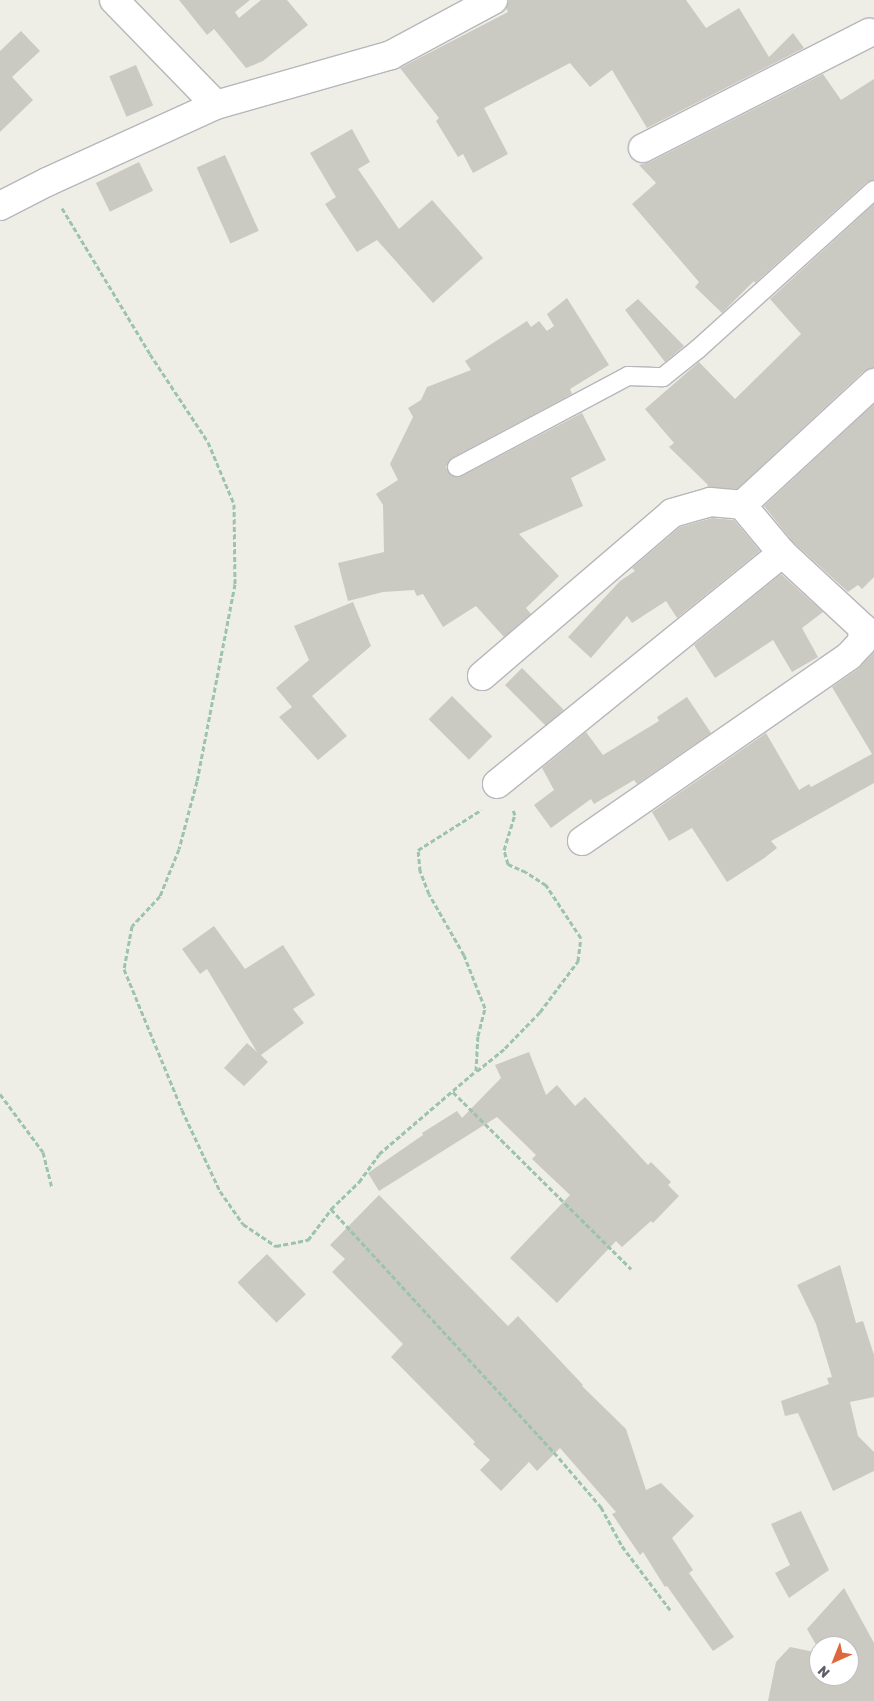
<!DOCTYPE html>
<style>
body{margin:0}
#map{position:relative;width:874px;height:1701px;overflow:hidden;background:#efeee6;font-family:Rubik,sans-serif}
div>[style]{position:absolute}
.building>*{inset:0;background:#cac9c2;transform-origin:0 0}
.path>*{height:3px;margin-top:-1.5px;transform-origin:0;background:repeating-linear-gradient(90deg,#9cc3ae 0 5px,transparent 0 7.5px)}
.roads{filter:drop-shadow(1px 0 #b6b7bb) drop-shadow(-1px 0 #b6b7bb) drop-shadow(0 1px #b6b7bb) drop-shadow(0 -1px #b6b7bb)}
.lane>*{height:18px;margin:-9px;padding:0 9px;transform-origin:9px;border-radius:9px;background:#fff}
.street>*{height:28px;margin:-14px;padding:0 14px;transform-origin:14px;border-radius:14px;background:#fff}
span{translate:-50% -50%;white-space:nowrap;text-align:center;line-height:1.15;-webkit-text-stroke:4px #fff;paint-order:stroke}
.north{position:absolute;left:809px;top:1636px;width:50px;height:50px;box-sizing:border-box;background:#fff;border:1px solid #bebfc1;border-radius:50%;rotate:224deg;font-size:14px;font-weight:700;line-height:20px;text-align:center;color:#5d5f65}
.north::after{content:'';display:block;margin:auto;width:18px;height:22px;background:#df673c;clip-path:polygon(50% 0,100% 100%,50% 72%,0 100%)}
</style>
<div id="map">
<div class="building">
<i style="clip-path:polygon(179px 0,250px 0,235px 12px,239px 18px,261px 0,287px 0,308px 25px,263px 61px,246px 68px,214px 29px,207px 35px)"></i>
<i style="clip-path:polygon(509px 0,686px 0,706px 28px,739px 8px,769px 57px,793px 33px,804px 48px,647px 128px,612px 70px,590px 87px,570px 63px,484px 108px,508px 154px,473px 173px,463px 154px,458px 157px,436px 121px,439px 118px,400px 68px,508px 12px,506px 8px)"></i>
<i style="clip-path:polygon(21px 31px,40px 51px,12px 77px,33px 100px,0 132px,0 51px)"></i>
<i style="left:136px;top:65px;width:44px;height:29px;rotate:67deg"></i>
<i style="clip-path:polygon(823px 74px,841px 100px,874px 79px,874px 180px,867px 182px,755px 283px,754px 281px,722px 313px,695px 287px,699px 282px,632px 204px,656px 183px,639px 165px,650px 162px)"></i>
<i style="clip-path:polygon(352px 129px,370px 162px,358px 169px,399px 229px,432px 200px,483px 258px,433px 303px,377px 240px,357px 252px,325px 204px,336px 197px,310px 153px)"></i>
<i style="left:225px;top:155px;width:83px;height:31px;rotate:66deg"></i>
<i style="left:139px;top:162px;width:32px;height:48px;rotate:64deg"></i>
<i style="clip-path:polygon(874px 204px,874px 368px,863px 372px,737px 489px,707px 487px,708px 485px,669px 447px,674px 443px,645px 409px,699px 362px,735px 399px,801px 334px,770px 299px)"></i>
<i style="clip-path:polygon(567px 298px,609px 365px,570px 389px,572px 394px,452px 458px,446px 467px,452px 476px,462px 476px,582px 413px,606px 460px,571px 478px,583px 506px,519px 534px,559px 576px,526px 608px,531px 614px,504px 637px,476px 606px,443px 627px,423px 594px,417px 596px,414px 590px,383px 592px,348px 601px,338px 563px,384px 552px,383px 505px,376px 494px,398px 480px,390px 464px,413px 417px,408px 408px,421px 400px,427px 387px,471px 370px,465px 361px,527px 321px,531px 327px,539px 321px,547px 331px,554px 326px,547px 314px)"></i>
<i style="clip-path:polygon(638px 299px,684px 346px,665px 362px,625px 310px)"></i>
<i style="clip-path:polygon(874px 404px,874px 577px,862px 589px,858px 585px,848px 592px,793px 542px,764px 506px)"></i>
<i style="clip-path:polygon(712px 518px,734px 520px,760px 551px,677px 618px,666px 601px,632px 623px,627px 616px,591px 658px,568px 637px,620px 581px,635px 571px,632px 568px,680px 527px)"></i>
<i style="clip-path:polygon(781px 574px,823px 612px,802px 628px,818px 657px,792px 672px,773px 640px,715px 678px,694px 645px)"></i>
<i style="clip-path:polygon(353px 602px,371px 646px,312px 696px,347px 736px,318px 760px,279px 717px,292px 707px,276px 688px,309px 660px,294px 626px)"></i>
<i style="clip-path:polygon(874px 652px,874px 783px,771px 841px,777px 848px,763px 859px,727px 882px,692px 828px,669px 841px,652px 812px,766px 733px,799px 790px,809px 784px,811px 787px,872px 754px,832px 687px,858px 669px)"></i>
<i style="left:522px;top:668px;width:59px;height:24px;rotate:45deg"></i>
<i style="left:452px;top:696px;width:57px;height:33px;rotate:45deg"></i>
<i style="clip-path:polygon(687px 697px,711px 733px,637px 784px,634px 780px,594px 804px,591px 799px,551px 828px,534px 805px,554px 790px,542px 768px,586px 732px,603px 755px,659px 721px,657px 717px)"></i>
<i style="clip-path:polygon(214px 926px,245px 969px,283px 945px,315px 995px,293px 1009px,304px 1023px,261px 1055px,268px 1062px,244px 1086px,224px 1068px,247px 1043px,257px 1052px,207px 969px,200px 974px,182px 949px)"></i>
<i style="clip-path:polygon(529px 1052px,546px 1095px,557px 1085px,575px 1106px,585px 1097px,648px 1165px,651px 1162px,671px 1182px,668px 1185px,679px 1196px,653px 1223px,651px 1221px,622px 1247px,616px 1241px,557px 1303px,510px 1258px,570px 1195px,532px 1159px,536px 1155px,497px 1117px,379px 1191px,368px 1173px,423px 1135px,422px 1133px,457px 1111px,462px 1118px,501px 1078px,495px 1065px)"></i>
<i style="clip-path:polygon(379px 1195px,508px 1326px,518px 1316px,583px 1385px,582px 1386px,626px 1429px,646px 1490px,661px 1483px,694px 1516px,672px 1538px,693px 1570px,689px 1573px,734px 1637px,713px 1651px,667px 1586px,665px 1587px,643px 1552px,640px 1555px,612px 1514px,616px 1512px,560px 1448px,537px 1471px,529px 1462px,501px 1491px,480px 1470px,490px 1460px,473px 1444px,475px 1442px,391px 1357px,403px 1344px,332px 1272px,345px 1259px,330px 1245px)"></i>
<i style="left:267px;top:1254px;width:56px;height:41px;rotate:46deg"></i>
<i style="clip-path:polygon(840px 1265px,856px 1323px,863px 1321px,874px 1355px,874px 1397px,850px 1402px,858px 1436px,874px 1452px,874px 1471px,833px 1491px,798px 1413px,785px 1416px,781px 1401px,829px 1384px,827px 1378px,832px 1377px,816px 1324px,797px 1285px)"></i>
<i style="clip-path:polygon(801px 1511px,829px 1570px,789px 1598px,775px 1573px,790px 1565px,771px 1524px)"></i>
<i style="clip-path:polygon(844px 1588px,874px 1643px,874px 1701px,768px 1701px,776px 1662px,790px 1647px,819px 1653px,819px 1676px,849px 1676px,849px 1646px,819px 1646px,819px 1650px,807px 1629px)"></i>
</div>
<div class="path">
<i style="left:62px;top:208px;width:170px;rotate:58.9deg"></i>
<i style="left:150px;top:354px;width:105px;rotate:56.6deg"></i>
<i style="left:208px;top:442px;width:67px;rotate:67.2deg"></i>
<i style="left:234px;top:504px;width:80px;rotate:89.3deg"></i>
<i style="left:235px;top:584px;width:201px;rotate:100.9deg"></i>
<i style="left:197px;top:781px;width:70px;rotate:104.8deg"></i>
<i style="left:179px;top:849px;width:51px;rotate:112deg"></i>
<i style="left:160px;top:896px;width:41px;rotate:133deg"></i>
<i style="left:132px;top:926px;width:44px;rotate:100.5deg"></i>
<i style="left:124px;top:969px;width:152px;rotate:67.6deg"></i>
<i style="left:182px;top:1110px;width:89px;rotate:64.9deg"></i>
<i style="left:220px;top:1191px;width:40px;rotate:55.1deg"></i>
<i style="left:243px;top:1224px;width:40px;rotate:34deg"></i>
<i style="left:276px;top:1246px;width:33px;rotate:-11deg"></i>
<i style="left:308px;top:1240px;width:39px;rotate:-53deg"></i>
<i style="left:331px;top:1209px;width:39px;rotate:-44deg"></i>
<i style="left:359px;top:1182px;width:34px;rotate:-54deg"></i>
<i style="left:379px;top:1154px;width:128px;rotate:-40.6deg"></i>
<i style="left:476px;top:1071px;width:35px;rotate:-87deg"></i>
<i style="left:478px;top:1036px;width:29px;rotate:-76deg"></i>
<i style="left:485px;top:1008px;width:57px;rotate:-111.6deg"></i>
<i style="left:464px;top:955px;width:70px;rotate:-119.8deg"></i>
<i style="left:429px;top:894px;width:25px;rotate:-111deg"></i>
<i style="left:420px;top:871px;width:21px;rotate:-95deg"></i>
<i style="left:418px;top:850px;width:75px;rotate:-32.4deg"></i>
<i style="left:477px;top:1071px;width:36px;rotate:-39deg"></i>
<i style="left:505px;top:1048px;width:50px;rotate:-45.8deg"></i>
<i style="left:540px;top:1012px;width:64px;rotate:-53.3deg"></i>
<i style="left:578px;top:961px;width:23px;rotate:-83deg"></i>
<i style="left:581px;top:938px;width:64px;rotate:-123.4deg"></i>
<i style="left:546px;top:885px;width:24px;rotate:-147deg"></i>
<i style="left:526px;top:872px;width:20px;rotate:-156deg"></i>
<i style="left:508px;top:864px;width:15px;rotate:-106deg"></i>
<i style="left:504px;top:850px;width:37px;rotate:-73deg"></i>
<i style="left:515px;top:815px;width:5px;rotate:-112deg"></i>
<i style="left:453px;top:1092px;width:251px;rotate:44.8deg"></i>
<i style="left:0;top:1094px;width:72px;rotate:53.4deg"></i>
<i style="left:43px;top:1152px;width:36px;rotate:76deg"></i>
<i style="left:331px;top:1209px;width:338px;rotate:47.5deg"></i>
<i style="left:559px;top:1458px;width:65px;rotate:49.4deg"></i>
<i style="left:601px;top:1507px;width:44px;rotate:61.7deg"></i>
<i style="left:622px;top:1546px;width:81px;rotate:53deg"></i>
</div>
<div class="roads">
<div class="lane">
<i style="left:457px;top:467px;width:194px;rotate:-28deg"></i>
<i style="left:628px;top:376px;width:35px;rotate:2deg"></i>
<i style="left:663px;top:377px;width:45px;rotate:-38.7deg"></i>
<i style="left:698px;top:349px;width:237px;rotate:-42.1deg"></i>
</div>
<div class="street">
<i style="left:114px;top:0;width:146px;rotate:45.8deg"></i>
<i style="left:643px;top:148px;width:254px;rotate:-27deg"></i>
<i style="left:0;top:206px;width:53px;rotate:-27.1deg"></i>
<i style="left:47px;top:182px;width:186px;rotate:-24.5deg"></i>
<i style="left:216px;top:105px;width:182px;rotate:-15.9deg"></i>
<i style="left:391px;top:55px;width:116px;rotate:-28.3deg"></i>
<i style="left:482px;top:676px;width:250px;rotate:-40.6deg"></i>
<i style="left:672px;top:513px;width:40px;rotate:-16deg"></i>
<i style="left:710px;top:502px;width:32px;rotate:5deg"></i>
<i style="left:497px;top:784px;width:367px;rotate:-39deg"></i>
<i style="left:582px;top:841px;width:325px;rotate:-34.7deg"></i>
<i style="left:849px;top:656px;width:19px;rotate:-47deg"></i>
<i style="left:862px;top:642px;width:14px;rotate:-86deg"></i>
<i style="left:863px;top:628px;width:110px;rotate:-137.2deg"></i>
<i style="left:782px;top:553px;width:62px;rotate:-129.8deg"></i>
<i style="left:742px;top:505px;width:180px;rotate:-42.7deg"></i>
</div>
</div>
<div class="north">N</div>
</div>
